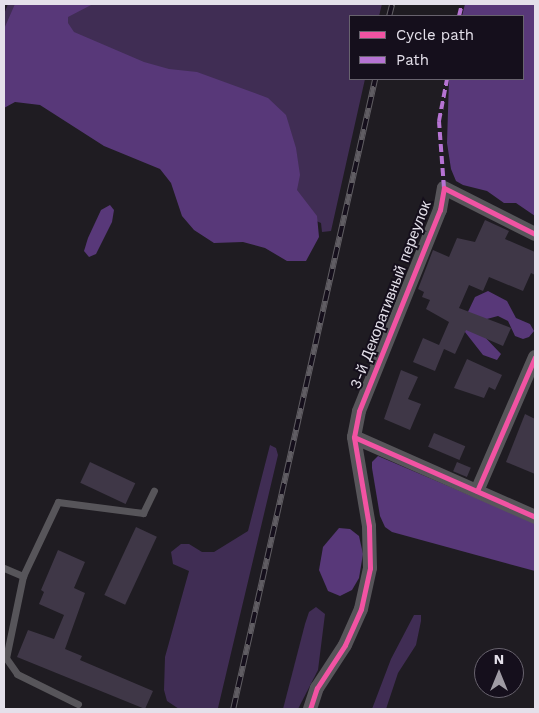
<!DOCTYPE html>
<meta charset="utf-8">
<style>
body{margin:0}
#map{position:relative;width:539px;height:713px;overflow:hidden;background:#1f1c22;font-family:"Work Sans",sans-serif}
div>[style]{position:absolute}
.green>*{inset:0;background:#402d54}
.forest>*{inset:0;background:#583879}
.building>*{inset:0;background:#3f3747;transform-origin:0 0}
.lane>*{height:7px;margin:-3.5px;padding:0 3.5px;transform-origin:3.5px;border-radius:3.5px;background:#57555a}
.street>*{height:14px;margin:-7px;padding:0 7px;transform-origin:7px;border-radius:7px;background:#57555a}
.rail>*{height:5.5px;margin-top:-2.75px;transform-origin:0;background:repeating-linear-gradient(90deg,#150f1c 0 11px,#605d63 0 22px);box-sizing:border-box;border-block:1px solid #605d63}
.quiet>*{height:4px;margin-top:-2px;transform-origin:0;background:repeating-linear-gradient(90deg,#b673d3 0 8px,transparent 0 12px)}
.cycleway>*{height:5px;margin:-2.5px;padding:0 2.5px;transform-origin:2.5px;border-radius:2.5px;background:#f153a3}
span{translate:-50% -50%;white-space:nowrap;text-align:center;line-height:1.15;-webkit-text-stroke:4px #150f1c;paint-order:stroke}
.street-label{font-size:15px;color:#e4e0ea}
.frame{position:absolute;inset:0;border:5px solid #e4e0ea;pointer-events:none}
.legend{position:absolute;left:349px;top:15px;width:175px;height:65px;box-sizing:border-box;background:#150f1c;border:1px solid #68636e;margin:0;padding:6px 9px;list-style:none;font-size:15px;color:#e4e0ea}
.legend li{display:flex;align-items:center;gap:10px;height:25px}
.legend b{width:25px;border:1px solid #68636e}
.north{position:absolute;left:474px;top:648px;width:50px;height:50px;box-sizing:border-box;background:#150f1c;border:1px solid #68636e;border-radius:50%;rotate:0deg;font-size:14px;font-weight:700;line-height:20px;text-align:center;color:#e4e0ea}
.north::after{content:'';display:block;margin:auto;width:18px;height:22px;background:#9f9ba4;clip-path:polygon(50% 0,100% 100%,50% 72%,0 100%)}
</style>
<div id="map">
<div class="green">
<i style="clip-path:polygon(8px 4px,382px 4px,379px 16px,350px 16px,350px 79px,365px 79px,331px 231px,322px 232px,321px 223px,4px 88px,4px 14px)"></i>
<i style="clip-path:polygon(270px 445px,276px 448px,278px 455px,218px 708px,179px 709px,167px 701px,164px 690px,165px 657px,189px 571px,173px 564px,171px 552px,181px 544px,189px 544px,202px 552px,214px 552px,248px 531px)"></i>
<i style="clip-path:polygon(316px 607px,325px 614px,318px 670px,298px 709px,283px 709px,305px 624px,309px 612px)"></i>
<i style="clip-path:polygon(414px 615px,421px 615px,421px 621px,416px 645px,398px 673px,386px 709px,372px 709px,391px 659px)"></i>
</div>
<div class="forest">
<i style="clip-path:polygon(15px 4px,93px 4px,68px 17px,68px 23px,74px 32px,144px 62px,169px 69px,197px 72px,268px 98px,286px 115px,296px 148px,300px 175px,297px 190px,317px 216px,319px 237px,306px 261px,287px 261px,265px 248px,243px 242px,214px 243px,194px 230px,182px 216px,171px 183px,160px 169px,104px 146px,40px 105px,15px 102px,4px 108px,4px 29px)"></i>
<i style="clip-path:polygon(465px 4px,535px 4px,535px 216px,516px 203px,504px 203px,487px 191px,463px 185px,456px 181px,451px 169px,447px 143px,449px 79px,523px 79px,523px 16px,462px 16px)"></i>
<i style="clip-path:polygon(110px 205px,114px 210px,112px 222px,96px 254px,89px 257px,84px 251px,88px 238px,101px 210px)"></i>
<i style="clip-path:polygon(488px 291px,507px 301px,516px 318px,530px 324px,534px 331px,529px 337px,523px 339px,515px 336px,508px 321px,498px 316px,483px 320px,481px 333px,501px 354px,497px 360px,483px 355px,465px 332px,466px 316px,475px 297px)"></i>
<i style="clip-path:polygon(378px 456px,535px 523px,535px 571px,392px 532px,385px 527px,380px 516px,372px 468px,372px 462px)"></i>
<i style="clip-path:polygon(339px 528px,350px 529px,359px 536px,363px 554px,359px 578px,352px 590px,340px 596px,328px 591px,319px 570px,323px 547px)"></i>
</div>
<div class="building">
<i style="clip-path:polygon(485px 220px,509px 231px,505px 239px,535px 252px,535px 275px,531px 273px,523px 291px,489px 277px,483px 291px,469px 285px,459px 308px,511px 328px,503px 346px,466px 330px,455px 354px,444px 349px,435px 371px,413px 362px,423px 338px,439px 345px,449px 322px,426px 309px,430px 300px,422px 297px,424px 292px,418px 289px,433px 250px,449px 257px,457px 238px,475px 242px)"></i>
<i style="clip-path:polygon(467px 359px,502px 375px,495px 390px,489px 387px,484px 398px,454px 388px)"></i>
<i style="clip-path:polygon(401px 370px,418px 377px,408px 399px,421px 404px,410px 430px,384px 419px)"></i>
<i style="clip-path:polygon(525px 414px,535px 419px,535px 474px,506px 462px)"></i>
<i style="left:434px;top:433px;width:34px;height:15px;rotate:23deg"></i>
<i style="left:90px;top:462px;width:50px;height:23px;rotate:25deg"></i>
<i style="left:457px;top:462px;width:15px;height:10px;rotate:23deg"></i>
<i style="left:136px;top:527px;width:23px;height:75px;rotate:25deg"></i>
<i style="clip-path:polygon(58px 550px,85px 562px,74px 588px,85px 593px,65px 649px,82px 656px,80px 660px,153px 691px,145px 709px,17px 657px,28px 630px,54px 639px,64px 615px,39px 604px,44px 592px,41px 590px)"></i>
</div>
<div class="lane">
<i style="left:4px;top:568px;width:21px;rotate:23deg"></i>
<i style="left:23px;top:576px;width:82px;rotate:-64.7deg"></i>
<i style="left:58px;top:502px;width:86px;rotate:7.4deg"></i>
<i style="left:143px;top:513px;width:25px;rotate:-64deg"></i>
<i style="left:23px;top:576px;width:84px;rotate:101.7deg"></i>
<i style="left:6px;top:658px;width:19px;rotate:55deg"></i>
<i style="left:17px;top:674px;width:68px;rotate:26.2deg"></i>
</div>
<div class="street">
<i style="left:354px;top:437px;width:198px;rotate:23.8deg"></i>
<i style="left:477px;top:491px;width:146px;rotate:-66.6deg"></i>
<i style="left:310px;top:709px;width:22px;rotate:-72deg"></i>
<i style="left:317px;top:688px;width:51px;rotate:-56.9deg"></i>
<i style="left:345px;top:645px;width:39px;rotate:-66deg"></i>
<i style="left:361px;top:609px;width:42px;rotate:-77.6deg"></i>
<i style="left:370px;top:568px;width:42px;rotate:-91.4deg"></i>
<i style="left:369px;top:526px;width:90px;rotate:-99.6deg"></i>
<i style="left:354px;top:437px;width:26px;rotate:-79deg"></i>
<i style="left:359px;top:411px;width:217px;rotate:-68.1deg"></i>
<i style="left:440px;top:210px;width:22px;rotate:-80deg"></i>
<i style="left:444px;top:188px;width:102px;rotate:26.8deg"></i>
</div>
<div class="rail">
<i style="left:389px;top:16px;width:12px;rotate:-76deg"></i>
<i style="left:233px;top:709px;width:646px;rotate:-77.3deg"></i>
</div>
<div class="quiet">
<i style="left:459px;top:16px;width:12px;rotate:-76deg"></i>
<i style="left:444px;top:188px;width:67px;rotate:-94.3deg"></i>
<i style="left:439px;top:121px;width:43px;rotate:-79.2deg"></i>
</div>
<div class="cycleway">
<i style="left:354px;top:437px;width:198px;rotate:23.8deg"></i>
<i style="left:477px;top:491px;width:146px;rotate:-66.6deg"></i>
<i style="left:310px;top:709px;width:22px;rotate:-72deg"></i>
<i style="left:317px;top:688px;width:51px;rotate:-56.9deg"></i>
<i style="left:345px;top:645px;width:39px;rotate:-66deg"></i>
<i style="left:361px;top:609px;width:42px;rotate:-77.6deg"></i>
<i style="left:370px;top:568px;width:42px;rotate:-91.4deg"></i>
<i style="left:369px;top:526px;width:90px;rotate:-99.6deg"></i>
<i style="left:354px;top:437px;width:26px;rotate:-79deg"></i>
<i style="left:359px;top:411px;width:217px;rotate:-68.1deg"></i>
<i style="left:440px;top:210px;width:22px;rotate:-80deg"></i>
<i style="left:444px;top:188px;width:102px;rotate:26.8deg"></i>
</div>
<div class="street-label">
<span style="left:391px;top:295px;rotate:-69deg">3-й Декоративный переулок</span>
</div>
<div class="frame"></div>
<ul class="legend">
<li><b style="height:6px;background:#f153a3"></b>Cycle path</li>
<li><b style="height:6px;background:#b673d3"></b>Path</li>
</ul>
<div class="north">N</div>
</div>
